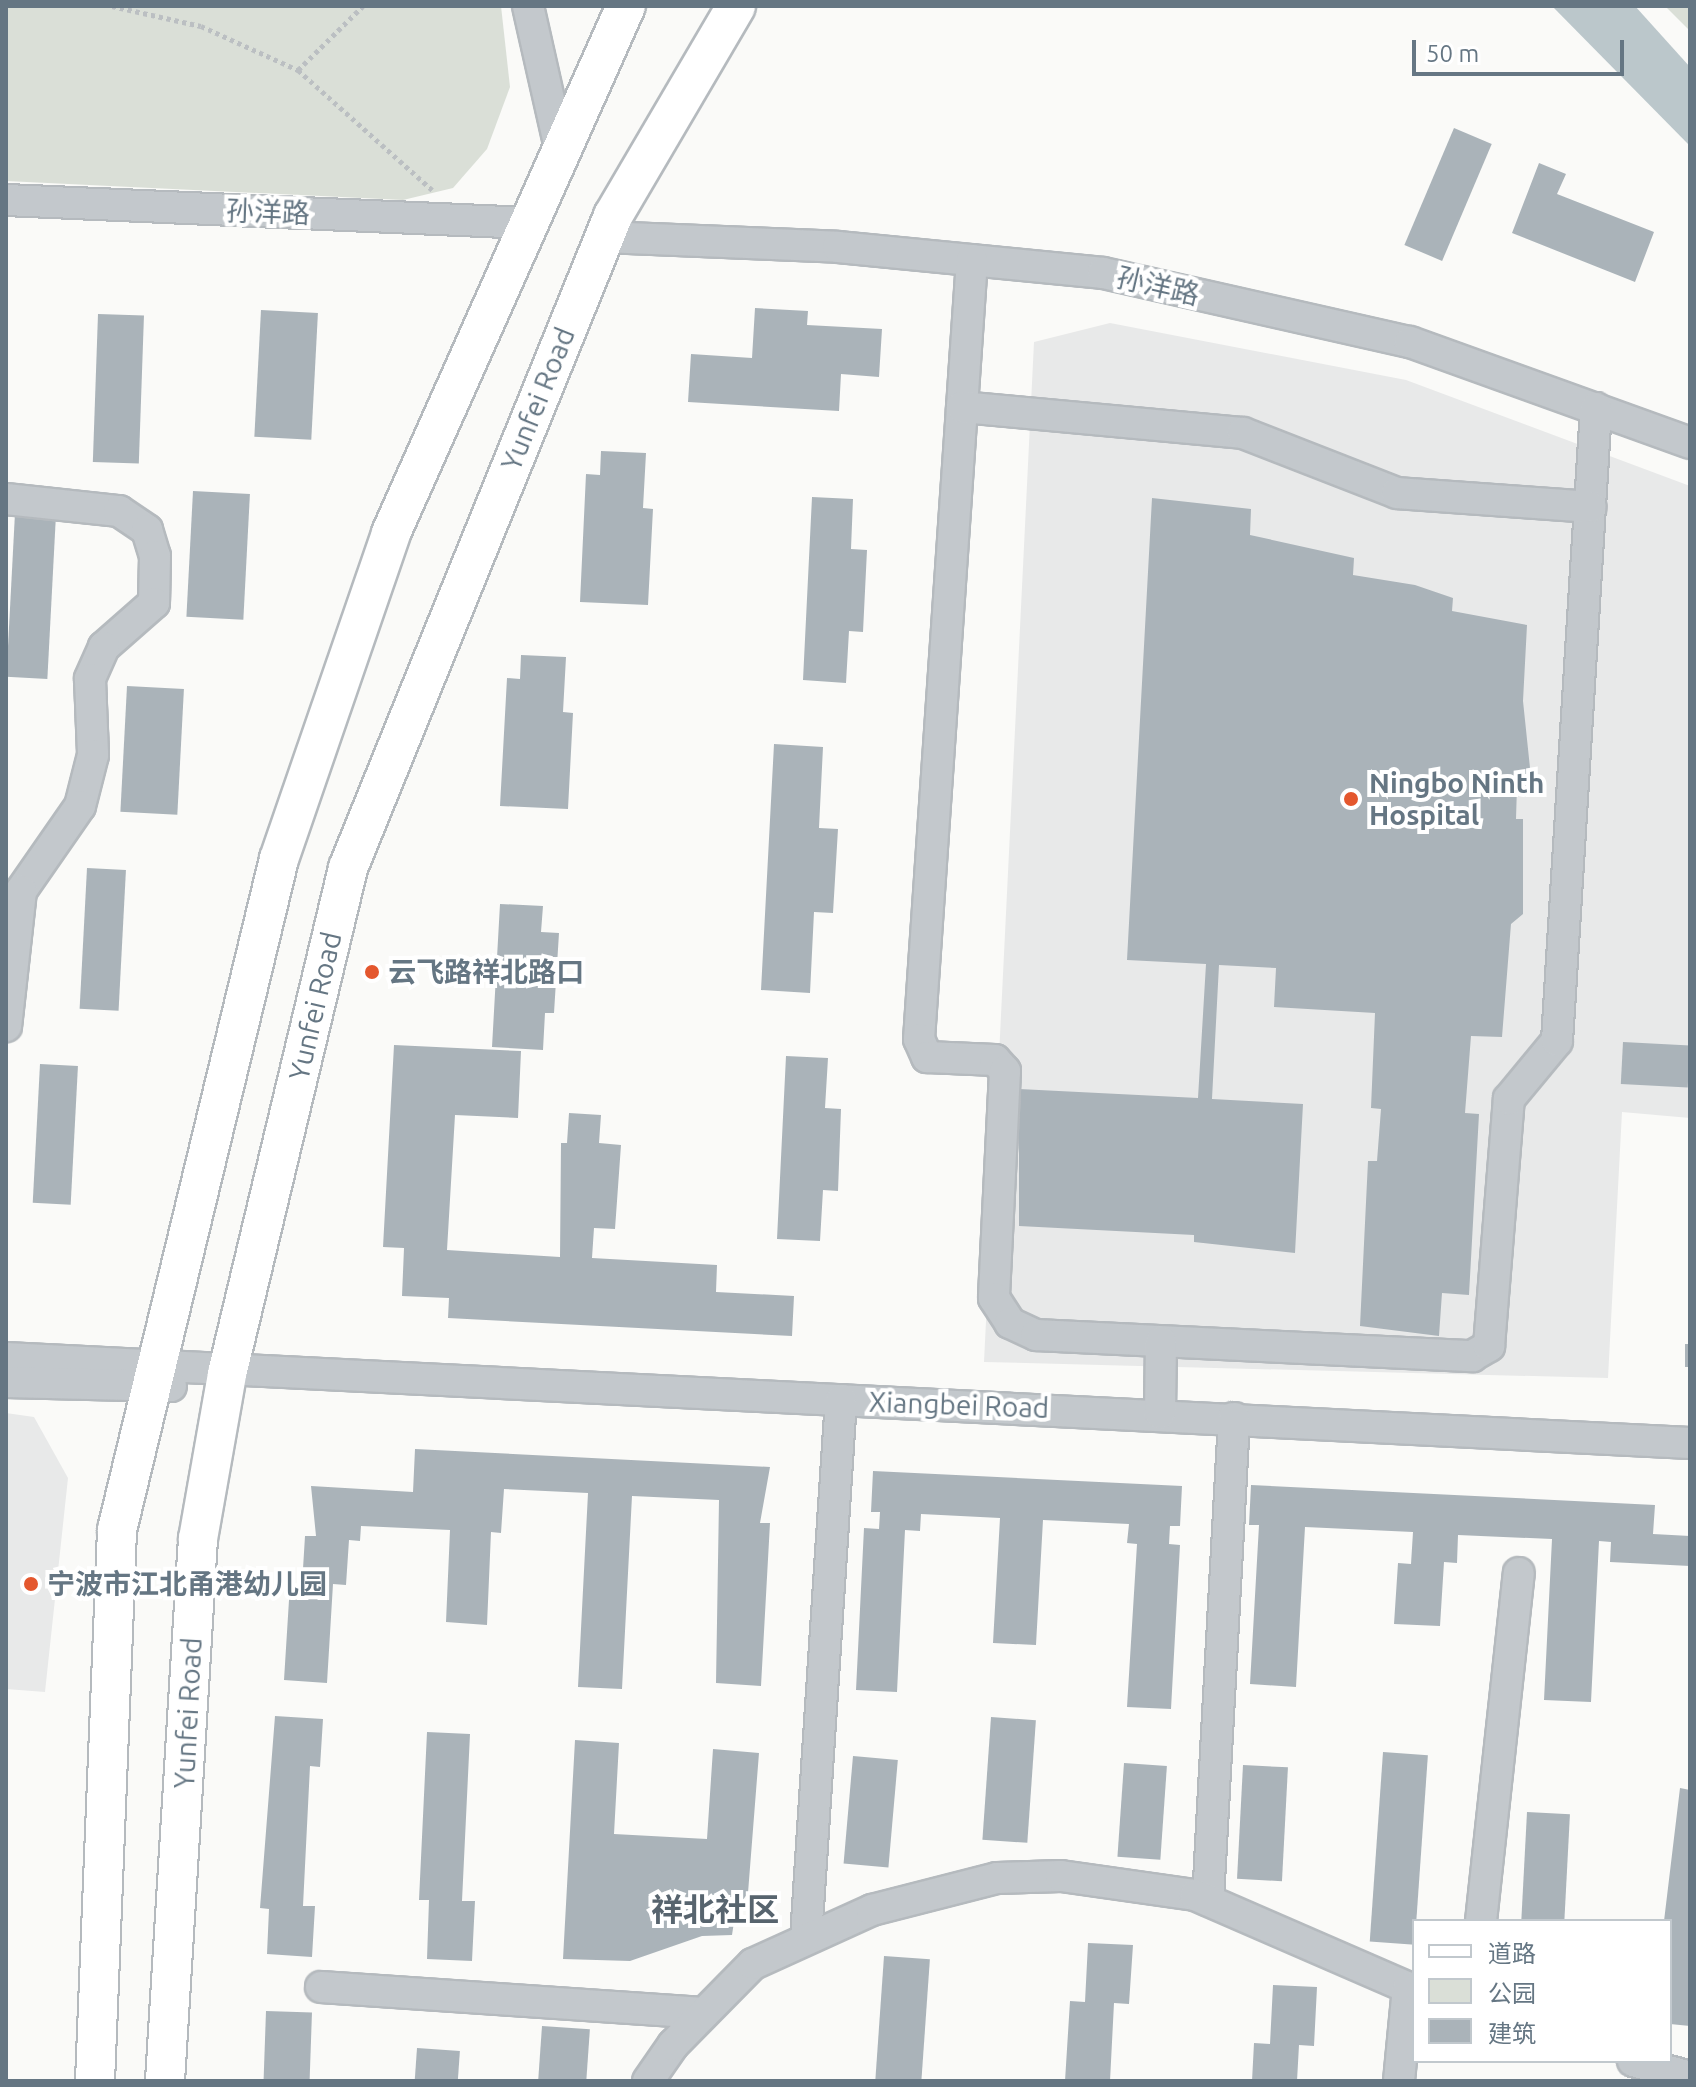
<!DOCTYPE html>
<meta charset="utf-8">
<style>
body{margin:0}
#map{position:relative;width:1696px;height:2087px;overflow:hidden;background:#fafaf8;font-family:Ubuntu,"Noto Sans SC",sans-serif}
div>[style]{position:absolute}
.built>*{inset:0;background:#e8e9e9}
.green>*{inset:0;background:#dadfd7}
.water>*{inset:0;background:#bbc7cb}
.building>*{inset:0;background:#aab3b9;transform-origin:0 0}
.path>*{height:5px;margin-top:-2.5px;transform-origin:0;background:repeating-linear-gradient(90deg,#bbbfc2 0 4px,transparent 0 8px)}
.roads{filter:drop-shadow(2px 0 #b5babe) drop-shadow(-2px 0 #b5babe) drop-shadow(0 2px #b5babe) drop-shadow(0 -2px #b5babe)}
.minor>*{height:30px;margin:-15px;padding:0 15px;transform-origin:15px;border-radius:15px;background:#c3c8cc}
.major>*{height:38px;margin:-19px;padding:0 19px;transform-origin:19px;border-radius:19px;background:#fff}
.dots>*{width:22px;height:22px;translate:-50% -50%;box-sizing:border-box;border:4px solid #fff;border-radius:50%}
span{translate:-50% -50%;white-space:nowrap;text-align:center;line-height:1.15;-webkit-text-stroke:8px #fff;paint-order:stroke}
.street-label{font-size:28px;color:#657683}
.poi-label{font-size:28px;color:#657683;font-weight:700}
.left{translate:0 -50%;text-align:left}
.quarter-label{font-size:32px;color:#57646e;font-weight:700}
.frame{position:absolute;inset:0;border:8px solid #657683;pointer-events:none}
.legend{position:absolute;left:1412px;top:1919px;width:260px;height:144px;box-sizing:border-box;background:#fff;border:2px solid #c1c8cd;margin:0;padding:10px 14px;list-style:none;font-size:24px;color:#657683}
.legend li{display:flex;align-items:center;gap:16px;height:40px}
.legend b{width:40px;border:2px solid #c1c8cd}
.scale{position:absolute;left:1412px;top:40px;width:212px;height:36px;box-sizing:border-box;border:4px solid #657683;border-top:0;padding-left:10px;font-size:24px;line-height:28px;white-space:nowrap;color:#657683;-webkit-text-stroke:6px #fff;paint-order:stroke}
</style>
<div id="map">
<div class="built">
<i style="clip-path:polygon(1110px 323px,1406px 380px,1690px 486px,1690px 1118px,1622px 1112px,1608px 1378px,984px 1362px,1034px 342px)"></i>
<i style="clip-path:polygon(6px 1413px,34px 1417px,68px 1478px,45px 1692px,6px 1689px)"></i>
</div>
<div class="green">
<i style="clip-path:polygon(6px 6px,501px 6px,510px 87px,487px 149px,453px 188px,403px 200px,6px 181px)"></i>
<i style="clip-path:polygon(1665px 6px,1690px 6px,1690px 31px)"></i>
</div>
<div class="water">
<i style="clip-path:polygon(1552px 6px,1635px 6px,1690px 67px,1690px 146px)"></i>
</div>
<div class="building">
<i style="left:1454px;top:128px;width:41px;height:127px;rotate:23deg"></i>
<i style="clip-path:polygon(1539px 163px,1566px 174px,1557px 194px,1654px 232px,1635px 282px,1512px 233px)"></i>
<i style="clip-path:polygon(755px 308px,808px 311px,807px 325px,882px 329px,879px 377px,841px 374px,839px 411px,688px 402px,691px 354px,752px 358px)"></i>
<i style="left:261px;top:310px;width:57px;height:127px;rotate:3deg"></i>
<i style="left:98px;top:314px;width:46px;height:148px;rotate:2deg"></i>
<i style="clip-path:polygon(601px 451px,646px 453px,643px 508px,653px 509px,648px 605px,580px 602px,586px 474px,600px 475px)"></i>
<i style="left:193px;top:491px;width:57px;height:126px;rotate:3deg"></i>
<i style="clip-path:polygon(812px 497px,853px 499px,851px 549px,867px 550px,863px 632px,849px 631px,846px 683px,803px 680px)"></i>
<i style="clip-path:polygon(1152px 498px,1251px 509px,1250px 535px,1354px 558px,1353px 575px,1415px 585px,1453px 598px,1452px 611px,1527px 625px,1523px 701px,1532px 787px,1517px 786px,1516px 819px,1523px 819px,1523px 914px,1511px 924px,1502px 1037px,1471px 1036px,1465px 1113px,1479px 1114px,1469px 1295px,1442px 1293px,1439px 1336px,1360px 1326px,1368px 1161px,1377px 1161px,1381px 1109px,1371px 1108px,1375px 1013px,1274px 1007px,1276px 968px,1219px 965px,1212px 1099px,1303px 1104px,1295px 1253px,1194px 1242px,1194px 1235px,1019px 1226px,1019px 1089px,1198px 1098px,1206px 964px,1127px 960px)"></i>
<i style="left:15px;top:513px;width:41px;height:164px;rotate:3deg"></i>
<i style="clip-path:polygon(521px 655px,566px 657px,563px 712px,573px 713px,568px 809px,500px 806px,507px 678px,520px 679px)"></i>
<i style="left:127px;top:686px;width:57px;height:126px;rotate:3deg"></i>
<i style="clip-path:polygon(774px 744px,823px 747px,819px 828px,838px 829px,833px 913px,814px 912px,810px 993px,761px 990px)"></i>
<i style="left:87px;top:868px;width:39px;height:141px;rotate:3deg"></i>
<i style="clip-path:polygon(500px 904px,543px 906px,541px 932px,559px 933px,554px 1013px,545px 1013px,543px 1050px,492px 1047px)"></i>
<i style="left:1623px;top:1042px;width:67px;height:42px;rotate:3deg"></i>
<i style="clip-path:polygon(394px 1045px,521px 1051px,518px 1118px,455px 1115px,447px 1250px,560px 1257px,561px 1143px,567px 1143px,569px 1113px,601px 1115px,599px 1143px,621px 1145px,615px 1229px,594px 1228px,592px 1258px,717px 1265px,716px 1292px,794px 1296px,792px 1336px,448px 1318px,449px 1298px,402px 1296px,404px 1248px,383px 1247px)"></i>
<i style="clip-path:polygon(786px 1056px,828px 1058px,825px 1108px,841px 1109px,838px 1191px,823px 1190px,820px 1241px,777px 1239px)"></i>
<i style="left:40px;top:1064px;width:38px;height:139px;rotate:3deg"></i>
<i style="left:1685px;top:1344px;width:5px;height:23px"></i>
<i style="clip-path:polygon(415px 1449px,770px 1467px,760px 1523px,770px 1523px,761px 1686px,716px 1683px,719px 1500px,632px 1496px,622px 1689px,578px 1687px,588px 1493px,504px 1489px,501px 1533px,491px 1532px,487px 1625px,446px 1622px,450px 1530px,361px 1526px,360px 1541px,349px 1540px,346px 1585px,333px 1584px,327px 1683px,284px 1680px,290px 1584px,302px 1585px,305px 1536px,316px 1536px,311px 1486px,413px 1492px)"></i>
<i style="clip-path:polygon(873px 1471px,1182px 1486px,1180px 1526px,1170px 1526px,1169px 1544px,1180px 1545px,1171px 1709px,1127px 1707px,1137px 1544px,1127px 1543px,1129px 1524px,1043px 1520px,1036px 1645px,993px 1643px,1000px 1518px,921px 1514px,920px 1531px,905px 1530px,897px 1692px,856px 1690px,864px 1528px,879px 1529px,880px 1512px,871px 1512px)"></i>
<i style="clip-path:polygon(1251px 1485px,1655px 1505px,1653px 1534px,1690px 1536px,1690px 1566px,1610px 1562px,1611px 1542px,1599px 1541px,1591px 1702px,1544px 1700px,1552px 1539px,1458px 1535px,1457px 1563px,1444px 1562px,1440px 1626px,1394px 1624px,1398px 1563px,1411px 1564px,1413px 1532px,1305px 1527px,1296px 1687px,1250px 1684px,1259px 1525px,1249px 1525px)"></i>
<i style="clip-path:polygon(275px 1716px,323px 1719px,320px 1767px,310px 1766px,303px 1906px,315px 1906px,312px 1957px,267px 1954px,269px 1909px,260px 1908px)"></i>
<i style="left:991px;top:1717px;width:45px;height:123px;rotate:4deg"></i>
<i style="clip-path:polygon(427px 1732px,470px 1734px,462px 1901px,475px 1901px,472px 1961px,427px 1959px,429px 1900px,419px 1900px)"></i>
<i style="clip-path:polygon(575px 1740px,619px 1743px,614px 1834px,707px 1839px,713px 1749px,759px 1753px,748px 1893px,736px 1909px,732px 1935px,702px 1936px,630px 1961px,563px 1959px)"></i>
<i style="left:1383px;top:1752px;width:45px;height:190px;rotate:4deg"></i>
<i style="left:853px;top:1756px;width:45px;height:108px;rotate:5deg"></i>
<i style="left:1124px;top:1763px;width:43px;height:94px;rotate:4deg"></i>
<i style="left:1243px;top:1765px;width:45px;height:114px;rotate:3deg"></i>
<i style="clip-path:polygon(1680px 1788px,1690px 1790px,1690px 2026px,1670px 2024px,1670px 1921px,1664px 1921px)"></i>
<i style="left:1527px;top:1812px;width:43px;height:109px;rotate:3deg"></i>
<i style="clip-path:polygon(1088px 1943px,1133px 1945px,1129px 2004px,1114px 2003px,1110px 2081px,1065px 2081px,1070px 2001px,1085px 2002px)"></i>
<i style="left:884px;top:1956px;width:46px;height:125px;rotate:4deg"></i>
<i style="clip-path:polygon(1273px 1985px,1317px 1987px,1314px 2046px,1299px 2045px,1297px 2081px,1252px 2081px,1254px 2043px,1270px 2044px)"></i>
<i style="left:266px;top:2011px;width:46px;height:70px;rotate:2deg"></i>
<i style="left:542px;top:2026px;width:48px;height:55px;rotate:4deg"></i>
<i style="left:417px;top:2048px;width:43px;height:33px;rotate:4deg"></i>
</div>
<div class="path">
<i style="left:112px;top:6px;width:91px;rotate:12.7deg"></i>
<i style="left:201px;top:26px;width:107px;rotate:24.4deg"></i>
<i style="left:298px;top:70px;width:180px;rotate:41.8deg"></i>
<i style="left:298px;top:70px;width:91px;rotate:-44.6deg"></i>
</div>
<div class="roads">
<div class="minor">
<i style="left:528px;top:6px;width:151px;rotate:77.3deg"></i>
<i style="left:6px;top:200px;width:524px;rotate:2.52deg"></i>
<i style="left:604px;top:237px;width:234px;rotate:2.4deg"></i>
<i style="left:838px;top:247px;width:266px;rotate:5.6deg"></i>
<i style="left:1103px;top:273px;width:315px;rotate:12.7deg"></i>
<i style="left:1410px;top:342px;width:298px;rotate:19.8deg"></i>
<i style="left:972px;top:260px;width:781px;rotate:93.89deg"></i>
<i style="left:919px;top:1039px;width:20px;rotate:66deg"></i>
<i style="left:927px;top:1057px;width:68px;rotate:2.5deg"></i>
<i style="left:995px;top:1060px;width:15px;rotate:48deg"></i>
<i style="left:1005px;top:1071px;width:227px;rotate:92.8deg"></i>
<i style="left:994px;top:1298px;width:30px;rotate:57deg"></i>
<i style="left:1010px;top:1323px;width:29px;rotate:25deg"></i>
<i style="left:1036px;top:1335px;width:437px;rotate:2.8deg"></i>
<i style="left:1472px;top:1356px;width:20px;rotate:-30deg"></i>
<i style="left:1489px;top:1346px;width:248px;rotate:-85.4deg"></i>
<i style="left:1509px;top:1099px;width:75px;rotate:-50.4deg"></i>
<i style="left:1557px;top:1041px;width:634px;rotate:-86.47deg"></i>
<i style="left:962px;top:407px;width:282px;rotate:5.3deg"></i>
<i style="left:1243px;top:433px;width:165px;rotate:21.3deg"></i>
<i style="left:1397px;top:493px;width:194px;rotate:4.1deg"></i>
<i style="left:6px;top:499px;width:114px;rotate:6.1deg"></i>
<i style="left:119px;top:511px;width:34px;rotate:34deg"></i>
<i style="left:147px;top:530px;width:27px;rotate:73deg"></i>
<i style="left:155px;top:556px;width:47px;rotate:91.2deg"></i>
<i style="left:154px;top:603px;width:67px;rotate:138.7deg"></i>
<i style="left:104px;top:647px;width:35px;rotate:114deg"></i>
<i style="left:90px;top:679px;width:76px;rotate:87.7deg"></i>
<i style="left:93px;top:755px;width:53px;rotate:104.3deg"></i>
<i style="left:80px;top:806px;width:103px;rotate:124.8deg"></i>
<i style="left:21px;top:891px;width:136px;rotate:96.3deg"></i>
<i style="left:6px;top:1358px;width:1686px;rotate:2.89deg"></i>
<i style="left:6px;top:1382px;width:165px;rotate:1.4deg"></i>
<i style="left:1160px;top:1413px;width:71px;rotate:-89.2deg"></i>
<i style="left:1208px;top:1900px;width:483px;rotate:-86.9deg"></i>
<i style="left:1481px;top:1921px;width:350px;rotate:-83.8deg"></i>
<i style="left:806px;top:1938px;width:539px;rotate:-86.28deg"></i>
<i style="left:321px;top:1987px;width:383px;rotate:3.9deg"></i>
<i style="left:1633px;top:2061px;width:59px;rotate:15.7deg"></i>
<i style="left:648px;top:2081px;width:44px;rotate:-55.2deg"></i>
<i style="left:673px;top:2045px;width:114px;rotate:-45.4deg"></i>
<i style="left:753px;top:1964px;width:131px;rotate:-24.4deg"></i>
<i style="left:872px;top:1910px;width:129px;rotate:-14.4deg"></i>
<i style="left:997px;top:1878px;width:64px;rotate:-1.8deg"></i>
<i style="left:1061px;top:1876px;width:135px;rotate:8.1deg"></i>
<i style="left:1195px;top:1895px;width:239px;rotate:23.5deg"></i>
<i style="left:1399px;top:2081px;width:94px;rotate:-84.5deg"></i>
</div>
<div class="major">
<i style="left:95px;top:2081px;width:551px;rotate:-87.71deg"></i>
<i style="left:117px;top:1530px;width:690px;rotate:-76.43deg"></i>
<i style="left:279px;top:859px;width:345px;rotate:-71deg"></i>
<i style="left:391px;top:533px;width:577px;rotate:-65.97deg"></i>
<i style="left:165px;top:2081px;width:543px;rotate:-86.52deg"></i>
<i style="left:198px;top:1539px;width:168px;rotate:-80deg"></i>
<i style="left:227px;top:1374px;width:520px;rotate:-76.55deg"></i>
<i style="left:348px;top:868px;width:704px;rotate:-67.88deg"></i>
<i style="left:613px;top:216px;width:243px;rotate:-59.6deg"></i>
</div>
</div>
<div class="dots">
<i style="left:1351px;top:799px;background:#e4572e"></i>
<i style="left:372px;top:972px;background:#e4572e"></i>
<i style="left:31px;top:1584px;background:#e4572e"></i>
</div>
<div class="street-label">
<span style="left:268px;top:212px;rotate:2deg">孙洋路</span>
<span style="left:1158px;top:286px;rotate:13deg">孙洋路</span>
<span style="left:538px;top:399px;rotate:-68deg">Yunfei Road</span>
<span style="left:315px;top:1006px;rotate:-77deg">Yunfei Road</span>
<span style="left:959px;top:1405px;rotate:2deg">Xiangbei Road</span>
<span style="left:188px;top:1713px;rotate:-87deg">Yunfei Road</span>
</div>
<div class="poi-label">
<span class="left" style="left:1369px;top:799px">Ningbo Ninth<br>Hospital</span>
<span class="left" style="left:388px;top:972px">云飞路祥北路口</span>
<span class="left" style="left:47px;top:1584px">宁波市江北甬港幼儿园</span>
</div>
<div class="quarter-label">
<span style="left:715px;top:1909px">祥北社区</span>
</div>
<div class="frame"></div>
<ul class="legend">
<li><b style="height:10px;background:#fff"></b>道路</li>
<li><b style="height:22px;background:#dadfd7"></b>公园</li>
<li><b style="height:22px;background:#aab3b9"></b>建筑</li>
</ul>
<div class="scale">50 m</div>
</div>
